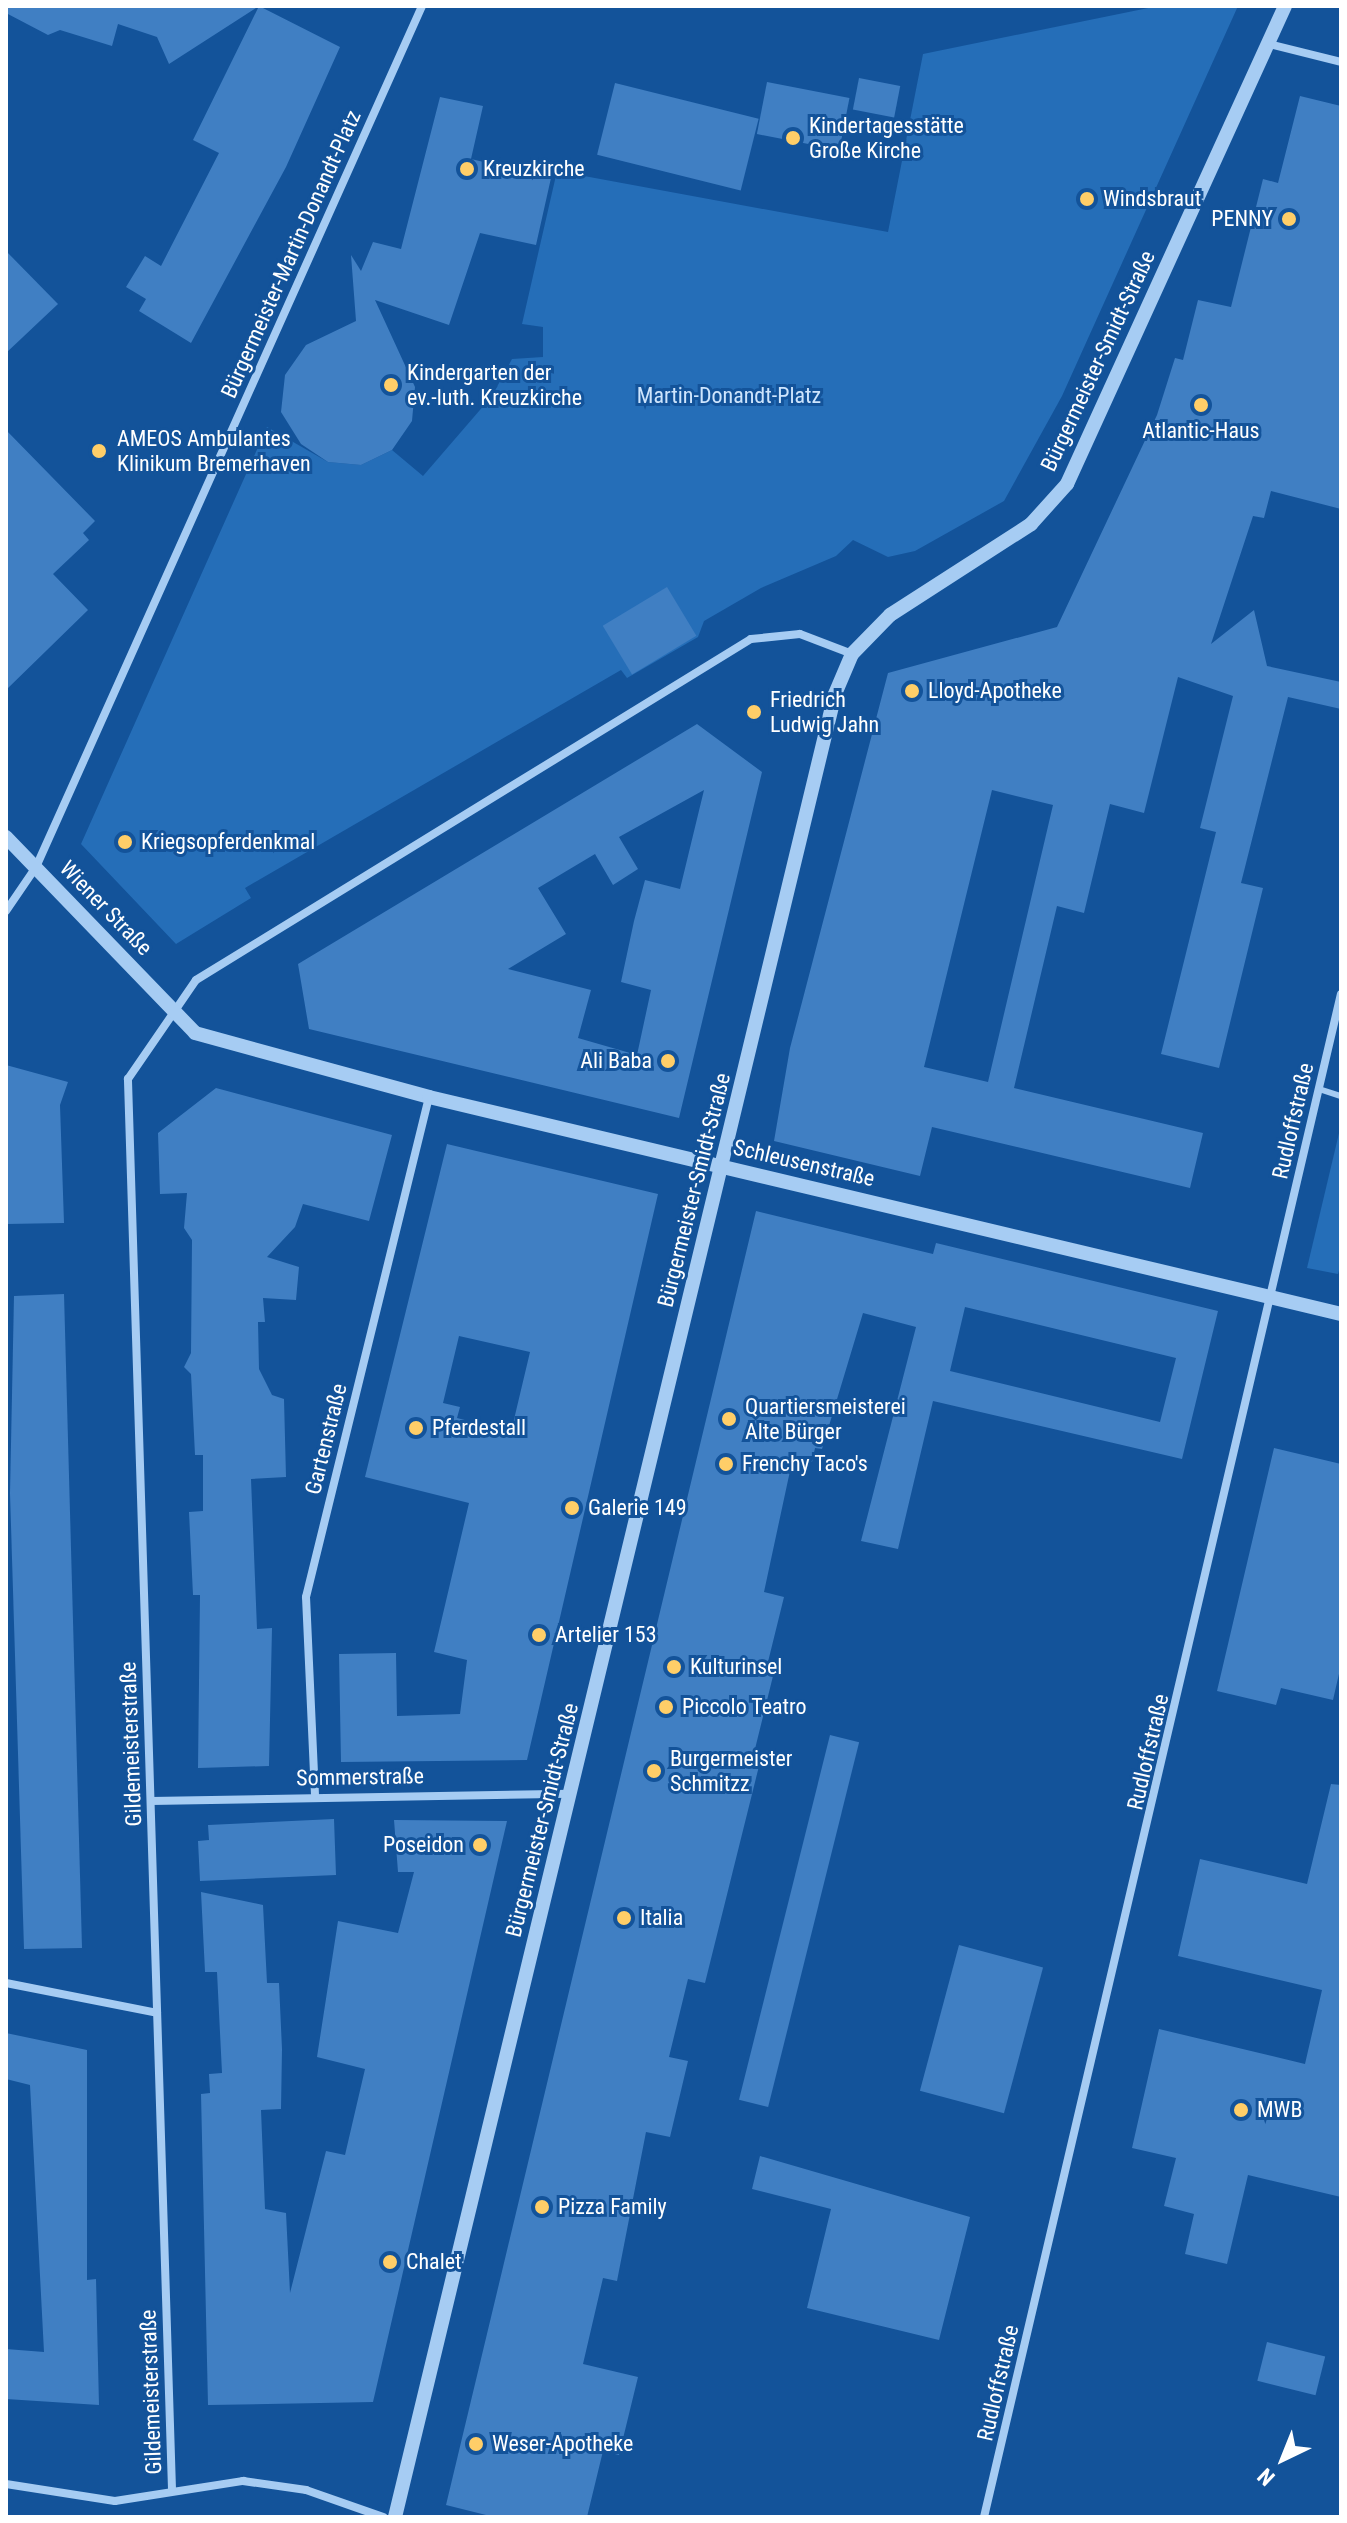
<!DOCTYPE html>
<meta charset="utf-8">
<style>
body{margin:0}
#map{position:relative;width:1347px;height:2523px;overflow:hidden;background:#13539a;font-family:"Roboto Condensed",sans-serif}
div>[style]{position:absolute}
.green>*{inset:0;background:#256eb8}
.building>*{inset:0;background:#407fc3;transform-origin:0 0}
.service>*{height:6px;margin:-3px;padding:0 3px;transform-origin:3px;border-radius:3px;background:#a6ccf3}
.minor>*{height:8px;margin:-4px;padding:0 4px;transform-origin:4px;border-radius:4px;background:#a6ccf3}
.tertiary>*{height:14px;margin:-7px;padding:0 7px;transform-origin:7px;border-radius:7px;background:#a6ccf3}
.dots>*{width:22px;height:22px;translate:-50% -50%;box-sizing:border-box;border:4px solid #13539a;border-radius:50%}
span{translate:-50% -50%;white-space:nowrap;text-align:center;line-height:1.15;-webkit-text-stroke:6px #13539a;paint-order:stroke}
.poi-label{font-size:22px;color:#fff}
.left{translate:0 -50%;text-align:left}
.right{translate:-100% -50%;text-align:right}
.street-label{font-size:22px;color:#fff}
.park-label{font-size:22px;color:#cee5fd}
.frame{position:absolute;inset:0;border:8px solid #fff;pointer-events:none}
.north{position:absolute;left:1243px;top:2419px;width:80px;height:80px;-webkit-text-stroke:6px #13539a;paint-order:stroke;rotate:223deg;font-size:22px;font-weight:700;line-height:32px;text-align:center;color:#fff}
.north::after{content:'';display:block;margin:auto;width:28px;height:36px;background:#fff;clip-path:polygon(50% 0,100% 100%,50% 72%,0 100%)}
</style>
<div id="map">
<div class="green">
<i style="clip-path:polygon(1158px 6px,1238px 6px,1062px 396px,1004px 501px,915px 551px,888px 557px,853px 540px,836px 556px,761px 588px,704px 621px,698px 637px,627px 678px,621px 670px,245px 888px,251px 898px,176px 944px,81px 844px,267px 427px,328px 462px,361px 465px,392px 450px,423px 476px,492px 396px,512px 359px,543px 357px,543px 327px,522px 324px,557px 171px,888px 232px,923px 54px)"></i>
<i style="clip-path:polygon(1340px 1129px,1341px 1264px,1338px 1274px,1307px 1268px)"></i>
</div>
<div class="building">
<i style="clip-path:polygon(6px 6px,259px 6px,169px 64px,157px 37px,118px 24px,112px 46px,60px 30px,48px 35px,6px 13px)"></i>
<i style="clip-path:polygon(259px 6px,340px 47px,286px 167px,191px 343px,139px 311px,146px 299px,126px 287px,145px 256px,161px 266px,219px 153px,193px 140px)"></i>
<i style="left:859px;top:78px;width:42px;height:32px;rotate:11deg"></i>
<i style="left:767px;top:82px;width:84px;height:53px;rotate:11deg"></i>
<i style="left:615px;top:83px;width:148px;height:74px;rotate:14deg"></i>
<i style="clip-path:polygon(evenodd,1300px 96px,1341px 106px,1341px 509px,1271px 491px,1264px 518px,1253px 516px,1211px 644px,1254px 610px,1267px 666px,1341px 682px,1341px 709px,1288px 697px,1241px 883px,1263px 888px,1219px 1068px,1161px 1054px,1216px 832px,1200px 828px,1233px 696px,1178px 677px,1144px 813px,1110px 804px,1084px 913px,1057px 906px,1014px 1088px,1203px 1133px,1190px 1188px,932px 1127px,920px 1176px,774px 1141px,790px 1048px,888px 673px,1057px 627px,1157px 415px,1175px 358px,1183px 360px,1198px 300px,1231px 307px,1263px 179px,1278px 183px,1300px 96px,992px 790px,1053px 805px,988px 1082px,924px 1067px,992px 790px)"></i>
<i style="clip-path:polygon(440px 97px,483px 106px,471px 159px,551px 178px,536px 245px,480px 233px,449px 325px,375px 300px,415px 387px,412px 421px,392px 450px,361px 465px,328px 462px,301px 444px,281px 412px,285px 375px,306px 345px,356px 321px,351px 255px,361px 271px,373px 242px,401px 249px)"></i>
<i style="clip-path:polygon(6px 251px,58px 304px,6px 353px)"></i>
<i style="clip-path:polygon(6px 430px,95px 521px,83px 533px,89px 540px,53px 574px,88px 610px,6px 690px)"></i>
<i style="left:667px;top:587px;width:57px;height:75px;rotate:59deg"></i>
<i style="clip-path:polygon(evenodd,697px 724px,762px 772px,679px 1118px,309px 1029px,298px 964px,697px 724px,704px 790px,680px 889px,645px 880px,634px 921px,621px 982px,651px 990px,637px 1055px,578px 1038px,591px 990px,508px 969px,566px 934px,538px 888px,595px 854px,613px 885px,638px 869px,619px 837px,704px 790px)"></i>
<i style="clip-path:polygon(6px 1065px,68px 1082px,60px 1105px,64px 1223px,6px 1224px)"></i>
<i style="clip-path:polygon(216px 1088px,392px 1135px,369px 1221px,303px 1204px,295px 1227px,267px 1257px,299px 1267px,296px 1300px,263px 1298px,265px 1322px,258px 1322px,259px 1369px,272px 1395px,284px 1399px,286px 1477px,251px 1479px,257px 1629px,272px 1628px,269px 1766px,198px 1768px,200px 1595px,193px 1595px,189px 1512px,203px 1511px,203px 1455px,195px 1455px,191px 1374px,184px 1367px,191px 1353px,192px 1240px,184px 1228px,187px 1193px,160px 1194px,158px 1133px)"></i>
<i style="clip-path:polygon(evenodd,447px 1144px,658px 1194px,527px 1760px,341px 1762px,339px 1654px,396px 1653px,397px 1716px,460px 1714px,467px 1660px,434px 1652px,469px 1503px,365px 1477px,447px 1144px,459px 1336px,530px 1352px,511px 1432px,457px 1418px,460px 1407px,443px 1403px,459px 1336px)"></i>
<i style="clip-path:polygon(evenodd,756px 1211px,933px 1254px,936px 1243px,1218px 1311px,1182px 1459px,933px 1401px,898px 1549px,861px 1541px,916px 1327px,863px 1313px,822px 1449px,815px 1448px,812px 1462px,793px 1457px,764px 1592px,784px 1597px,766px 1670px,774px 1672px,754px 1753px,762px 1754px,705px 1983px,688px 1979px,669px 2057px,688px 2061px,670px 2137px,646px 2132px,617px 2281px,603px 2278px,583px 2364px,638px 2377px,619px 2455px,603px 2451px,587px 2517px,494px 2517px,446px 2505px,756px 1211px,965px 1307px,1176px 1358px,1160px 1422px,950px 1371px,965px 1307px)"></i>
<i style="clip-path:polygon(64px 1294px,82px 1948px,24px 1949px,10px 1493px,14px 1296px)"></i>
<i style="clip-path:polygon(1274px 1448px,1341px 1464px,1341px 1665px,1333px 1700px,1281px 1688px,1276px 1705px,1217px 1691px)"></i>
<i style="left:830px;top:1735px;width:30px;height:376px;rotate:14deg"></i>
<i style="clip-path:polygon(1331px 1784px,1341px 1785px,1341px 2197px,1248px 2175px,1227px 2264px,1185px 2254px,1194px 2214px,1164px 2206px,1176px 2158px,1132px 2148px,1159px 2029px,1305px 2064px,1322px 1990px,1178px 1956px,1200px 1859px,1307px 1884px)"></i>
<i style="clip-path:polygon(334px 1819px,336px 1875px,200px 1881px,198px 1841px,209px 1840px,208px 1825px)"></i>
<i style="clip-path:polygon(394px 1820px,507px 1821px,373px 2402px,208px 2405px,201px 2094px,210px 2093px,209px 2074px,222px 2073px,217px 1972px,205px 1972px,201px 1892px,263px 1905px,267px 1983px,279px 1983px,282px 2049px,281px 2109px,261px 2110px,265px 2209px,286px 2213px,290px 2293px,326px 2151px,345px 2155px,365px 2069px,317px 2057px,338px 1921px,398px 1933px,414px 1872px,398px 1872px)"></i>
<i style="left:959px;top:1945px;width:87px;height:151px;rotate:15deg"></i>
<i style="clip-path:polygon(6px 2033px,87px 2050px,87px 2280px,96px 2279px,99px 2405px,6px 2399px,6px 2349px,44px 2352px,30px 2085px,6px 2079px)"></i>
<i style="clip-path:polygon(760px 2156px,970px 2217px,939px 2340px,807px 2308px,831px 2209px,752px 2189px)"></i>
<i style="left:1267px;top:2342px;width:60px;height:40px;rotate:14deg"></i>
</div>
<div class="service">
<i style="left:1319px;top:1089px;width:23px;rotate:18deg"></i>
</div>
<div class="minor">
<i style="left:1269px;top:44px;width:74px;rotate:14deg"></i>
<i style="left:6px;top:911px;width:53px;rotate:-55.7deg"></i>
<i style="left:36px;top:867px;width:944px;rotate:-65.85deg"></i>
<i style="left:315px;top:1795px;width:198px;rotate:-92.6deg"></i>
<i style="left:306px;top:1597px;width:515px;rotate:-76.18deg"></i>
<i style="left:151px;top:1801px;width:419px;rotate:-1deg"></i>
<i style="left:6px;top:1983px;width:154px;rotate:11.2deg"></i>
<i style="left:6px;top:2484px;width:110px;rotate:8.9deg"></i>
<i style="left:115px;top:2501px;width:130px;rotate:-8.9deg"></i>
<i style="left:243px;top:2481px;width:64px;rotate:8.1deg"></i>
<i style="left:306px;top:2490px;width:82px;rotate:19.3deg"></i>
<i style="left:172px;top:2489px;width:1411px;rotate:-91.79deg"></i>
<i style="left:128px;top:1079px;width:120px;rotate:-55.5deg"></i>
<i style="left:196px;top:980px;width:651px;rotate:-31.57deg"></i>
<i style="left:751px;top:639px;width:49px;rotate:-5.8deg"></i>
<i style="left:800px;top:634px;width:56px;rotate:21deg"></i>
<i style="left:984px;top:2517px;width:1564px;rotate:-76.81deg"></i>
</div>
<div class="tertiary">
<i style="left:6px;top:837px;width:272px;rotate:46deg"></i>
<i style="left:195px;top:1033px;width:243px;rotate:15.3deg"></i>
<i style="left:429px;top:1097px;width:937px;rotate:13.38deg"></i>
<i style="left:395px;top:2517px;width:1875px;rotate:-76.43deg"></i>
<i style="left:835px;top:694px;width:43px;rotate:-67deg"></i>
<i style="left:852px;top:654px;width:54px;rotate:-45.7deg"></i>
<i style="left:890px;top:615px;width:168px;rotate:-32.8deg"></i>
<i style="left:1031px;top:524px;width:54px;rotate:-48deg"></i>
<i style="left:1067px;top:484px;width:525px;rotate:-65.48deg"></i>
</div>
<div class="dots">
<i style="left:793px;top:138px;background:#ffce68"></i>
<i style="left:467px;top:169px;background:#ffce68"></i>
<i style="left:1087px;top:199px;background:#ffce68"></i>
<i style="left:1289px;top:219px;background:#ffce68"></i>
<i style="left:391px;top:385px;background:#ffce68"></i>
<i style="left:1201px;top:405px;background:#ffce68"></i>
<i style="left:99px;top:451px;background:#ffce68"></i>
<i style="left:912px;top:691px;background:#ffce68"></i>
<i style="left:754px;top:712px;background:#ffce68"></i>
<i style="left:125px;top:842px;background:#ffce68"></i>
<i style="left:668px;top:1061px;background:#ffce68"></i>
<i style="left:729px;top:1419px;background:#ffce68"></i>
<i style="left:416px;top:1428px;background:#ffce68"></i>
<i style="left:726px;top:1464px;background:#ffce68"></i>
<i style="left:572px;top:1508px;background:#ffce68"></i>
<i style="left:539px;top:1635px;background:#ffce68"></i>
<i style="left:674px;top:1667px;background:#ffce68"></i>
<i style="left:666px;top:1707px;background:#ffce68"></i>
<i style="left:654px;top:1771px;background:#ffce68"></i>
<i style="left:480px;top:1845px;background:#ffce68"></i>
<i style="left:624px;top:1918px;background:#ffce68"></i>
<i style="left:1241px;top:2110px;background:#ffce68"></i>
<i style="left:542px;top:2207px;background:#ffce68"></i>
<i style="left:390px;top:2262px;background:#ffce68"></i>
<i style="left:476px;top:2444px;background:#ffce68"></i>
</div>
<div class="poi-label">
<span class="left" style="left:809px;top:138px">Kindertagesstätte<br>Große Kirche</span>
<span class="left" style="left:483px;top:169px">Kreuzkirche</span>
<span class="left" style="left:1103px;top:199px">Windsbraut</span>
<span class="right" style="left:1273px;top:219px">PENNY</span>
<span class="left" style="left:407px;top:385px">Kindergarten der<br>ev.-luth. Kreuzkirche</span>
<span style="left:1201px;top:431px">Atlantic-Haus</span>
<span class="left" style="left:117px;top:451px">AMEOS Ambulantes<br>Klinikum Bremerhaven</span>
<span class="left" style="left:928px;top:691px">Lloyd-Apotheke</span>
<span class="left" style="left:770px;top:712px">Friedrich<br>Ludwig Jahn</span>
<span class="left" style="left:141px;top:842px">Kriegsopferdenkmal</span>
<span class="right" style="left:652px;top:1061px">Ali Baba</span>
<span class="left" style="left:745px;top:1419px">Quartiersmeisterei<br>Alte Bürger</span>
<span class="left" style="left:432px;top:1428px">Pferdestall</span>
<span class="left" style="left:742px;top:1464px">Frenchy Taco's</span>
<span class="left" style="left:588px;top:1508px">Galerie 149</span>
<span class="left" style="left:555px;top:1635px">Artelier 153</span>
<span class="left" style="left:690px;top:1667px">Kulturinsel</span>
<span class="left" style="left:682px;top:1707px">Piccolo Teatro</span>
<span class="left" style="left:670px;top:1771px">Burgermeister<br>Schmitzz</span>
<span class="right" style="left:464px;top:1845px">Poseidon</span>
<span class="left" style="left:640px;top:1918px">Italia</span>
<span class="left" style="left:1257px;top:2110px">MWB</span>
<span class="left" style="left:558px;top:2207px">Pizza Family</span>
<span class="left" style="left:406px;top:2262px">Chalet</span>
<span class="left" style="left:492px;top:2444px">Weser-Apotheke</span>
</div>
<div class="street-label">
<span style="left:291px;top:254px;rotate:-66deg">Bürgermeister-Martin-Donandt-Platz</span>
<span style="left:1098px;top:361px;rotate:-65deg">Bürgermeister-Smidt-Straße</span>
<span style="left:106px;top:908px;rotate:46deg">Wiener Straße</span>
<span style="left:1293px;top:1121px;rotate:-77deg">Rudloffstraße</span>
<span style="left:804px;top:1163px;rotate:13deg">Schleusenstraße</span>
<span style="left:694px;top:1190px;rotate:-76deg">Bürgermeister-Smidt-Straße</span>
<span style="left:326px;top:1439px;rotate:-76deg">Gartenstraße</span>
<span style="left:131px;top:1744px;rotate:-92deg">Gildemeisterstraße</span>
<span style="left:1148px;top:1752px;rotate:-77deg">Rudloffstraße</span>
<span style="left:360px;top:1777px;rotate:-1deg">Sommerstraße</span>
<span style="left:542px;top:1820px;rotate:-76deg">Bürgermeister-Smidt-Straße</span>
<span style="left:998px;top:2383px;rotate:-77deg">Rudloffstraße</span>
<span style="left:151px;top:2392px;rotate:-92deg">Gildemeisterstraße</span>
</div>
<div class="park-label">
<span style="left:729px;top:396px">Martin-Donandt-Platz</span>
</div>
<div class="frame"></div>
<div class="north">N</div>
</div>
